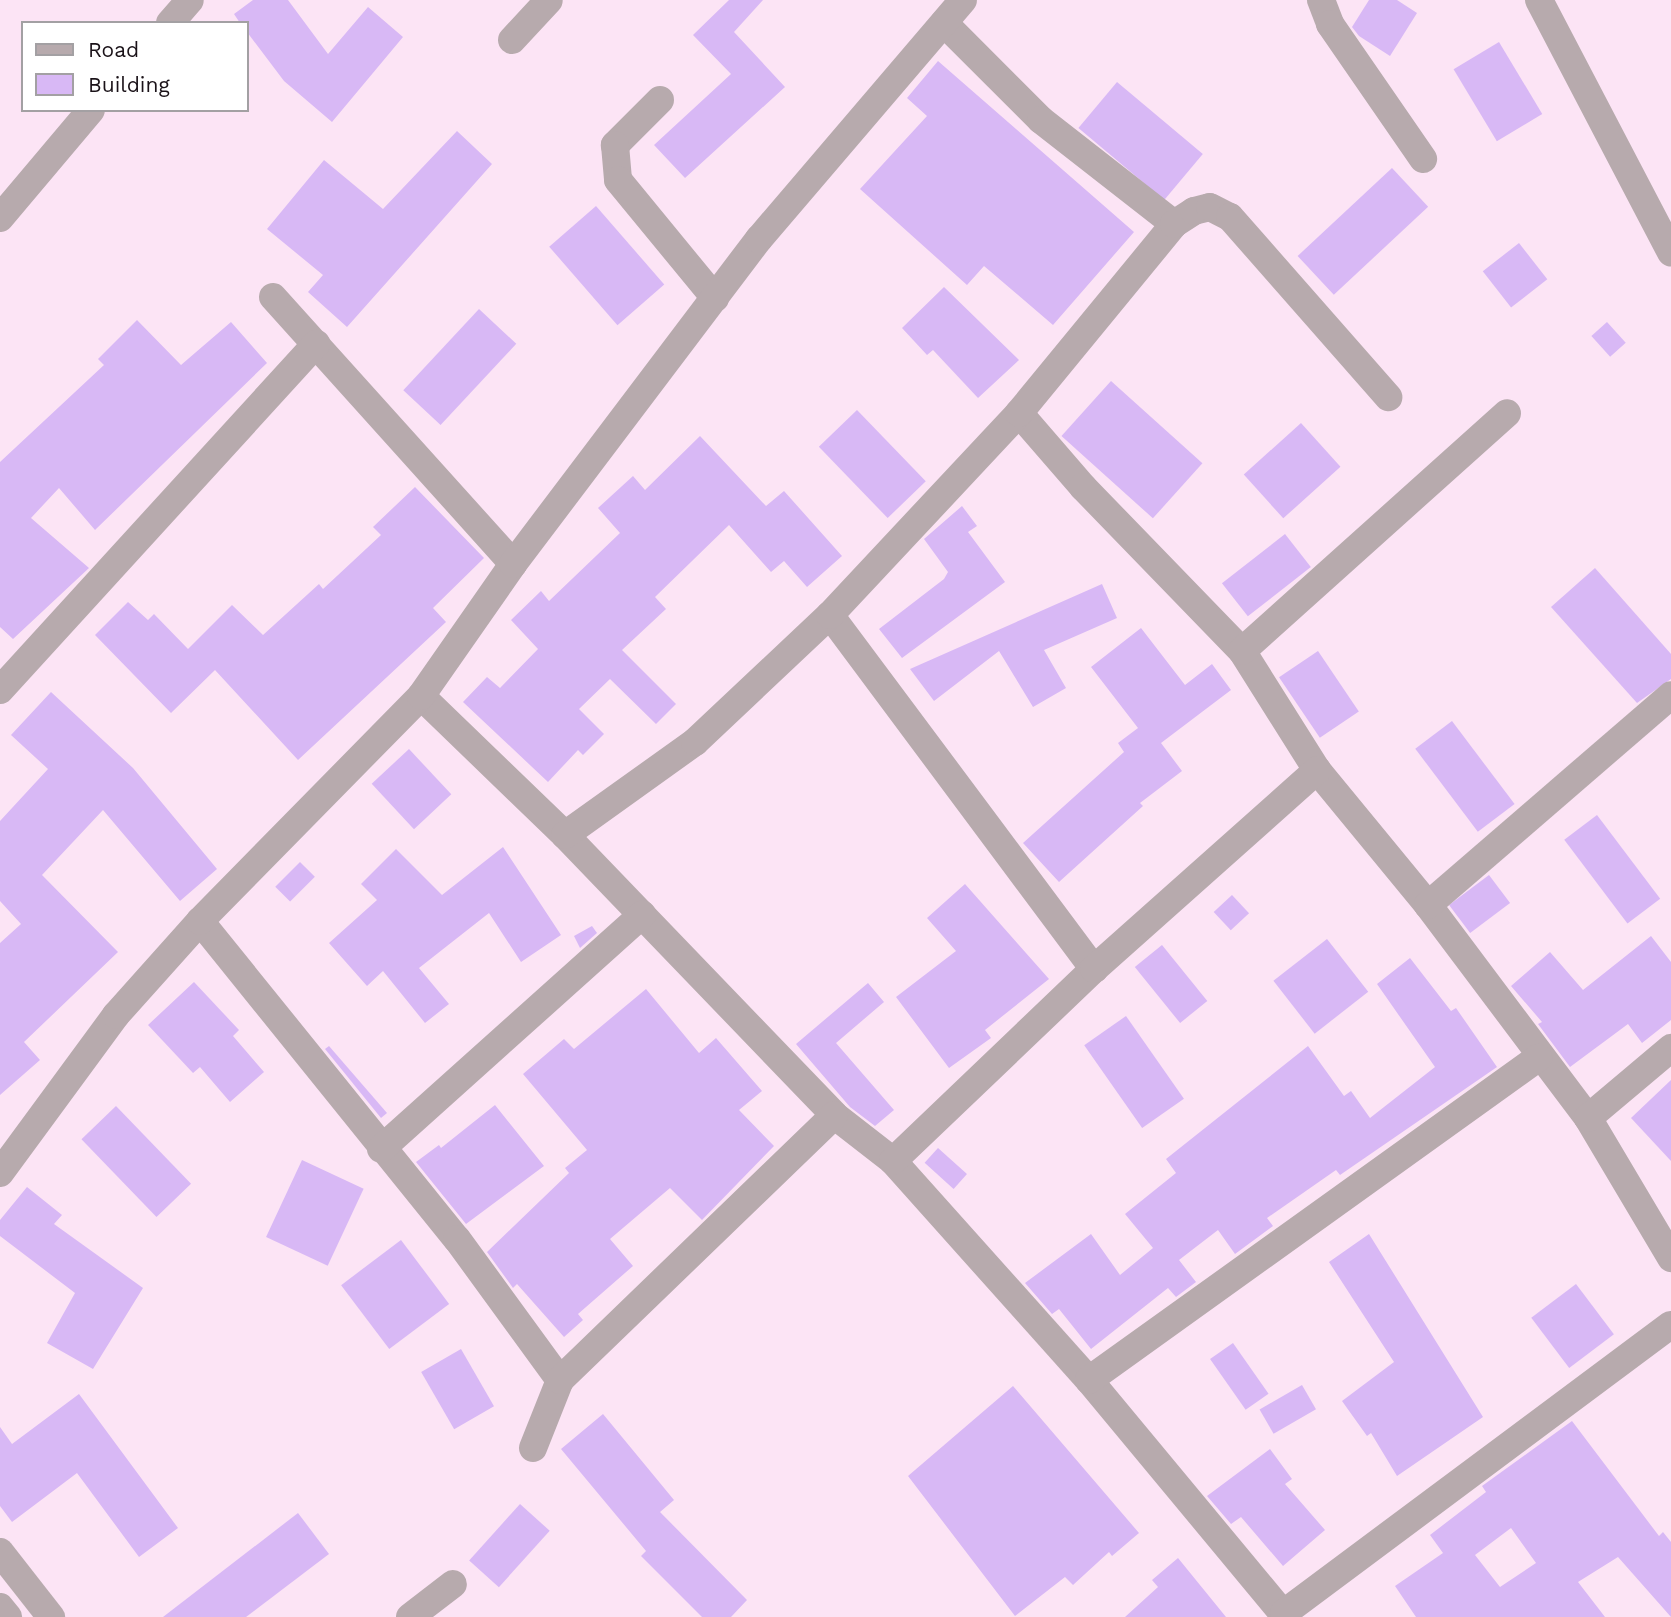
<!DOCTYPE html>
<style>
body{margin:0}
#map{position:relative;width:1671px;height:1617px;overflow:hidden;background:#fce4f5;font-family:"Work Sans",sans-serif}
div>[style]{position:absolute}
.building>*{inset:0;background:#d8b8f5;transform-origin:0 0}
.minor>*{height:28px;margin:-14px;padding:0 14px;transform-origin:14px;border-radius:14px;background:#b7aaad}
span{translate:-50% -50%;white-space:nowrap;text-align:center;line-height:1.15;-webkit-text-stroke:7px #fff;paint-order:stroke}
.legend{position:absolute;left:21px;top:21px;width:228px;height:91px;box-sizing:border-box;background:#fff;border:2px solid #a3a0a3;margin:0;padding:9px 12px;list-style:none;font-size:21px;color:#1a1218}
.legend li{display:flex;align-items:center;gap:14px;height:35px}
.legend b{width:35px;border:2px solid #a3a0a3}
</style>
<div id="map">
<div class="building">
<i style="clip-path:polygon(253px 0,288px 0,328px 54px,368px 7px,403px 37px,332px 122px,284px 81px,247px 32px,247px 23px,240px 23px,234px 14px)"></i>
<i style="clip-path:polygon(729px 0,763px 0,734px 32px,785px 87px,685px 178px,654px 145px,731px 74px,693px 35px)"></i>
<i style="clip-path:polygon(1369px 0,1397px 0,1417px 13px,1390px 56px,1359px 36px,1352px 27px)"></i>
<i style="left:1499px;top:42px;width:84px;height:53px;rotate:59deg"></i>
<i style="clip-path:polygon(938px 61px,1134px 232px,1053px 325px,984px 266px,967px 285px,860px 189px,927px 116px,907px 98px)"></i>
<i style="left:1117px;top:82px;width:112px;height:60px;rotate:40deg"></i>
<i style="clip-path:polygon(457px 131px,492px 164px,347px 327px,308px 292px,323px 275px,267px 229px,324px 160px,383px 209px)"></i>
<i style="left:1392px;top:168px;width:53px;height:129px;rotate:47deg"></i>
<i style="left:596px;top:206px;width:104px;height:62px;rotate:49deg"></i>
<i style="left:1519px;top:243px;width:46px;height:46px;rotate:52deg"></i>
<i style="clip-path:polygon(944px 287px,1019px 360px,978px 398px,933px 350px,927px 355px,902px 328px)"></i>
<i style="left:479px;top:309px;width:51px;height:111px;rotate:43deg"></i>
<i style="clip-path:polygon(137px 320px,181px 365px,231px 322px,267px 363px,95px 530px,59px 488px,31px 518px,89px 568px,13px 639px,0 627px,0 462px,104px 365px,98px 359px)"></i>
<i style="left:1607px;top:322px;width:28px;height:21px;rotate:48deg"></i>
<i style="left:1111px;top:381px;width:123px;height:74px;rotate:42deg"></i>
<i style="left:857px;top:410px;width:99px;height:53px;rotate:46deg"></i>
<i style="left:1301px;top:423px;width:59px;height:77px;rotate:48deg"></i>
<i style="clip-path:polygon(700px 436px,766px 506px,784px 491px,842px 556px,807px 587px,784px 561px,771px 572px,729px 525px,655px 597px,666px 609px,622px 650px,676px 704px,656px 724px,610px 679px,579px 709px,604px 734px,583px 755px,578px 750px,548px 782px,463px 702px,487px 677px,500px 688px,538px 649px,511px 620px,541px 591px,549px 601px,620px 533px,598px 508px,633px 476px,645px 490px)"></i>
<i style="clip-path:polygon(415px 487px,484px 558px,433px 608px,446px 622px,298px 760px,215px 670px,171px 713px,95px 635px,128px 602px,148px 620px,154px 614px,188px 649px,232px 605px,263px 635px,319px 584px,323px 589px,381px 535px,373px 527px)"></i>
<i style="clip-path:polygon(962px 506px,977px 526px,968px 532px,1005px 582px,902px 658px,879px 629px,944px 579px,948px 572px,924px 539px)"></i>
<i style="left:1285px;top:534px;width:42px;height:80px;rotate:52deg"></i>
<i style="clip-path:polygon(1595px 568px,1671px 654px,1671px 679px,1637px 703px,1551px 607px)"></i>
<i style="clip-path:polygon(1102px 584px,1117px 618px,1044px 650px,1066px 688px,1033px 707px,999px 651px,934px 701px,910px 669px)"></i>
<i style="clip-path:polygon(1141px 628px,1185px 685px,1212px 664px,1231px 690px,1161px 743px,1182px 771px,1140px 803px,1143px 806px,1059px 882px,1023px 843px,1124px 752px,1118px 743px,1138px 728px,1091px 667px)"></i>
<i style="left:1318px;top:651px;width:73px;height:47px;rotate:56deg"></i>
<i style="clip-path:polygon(51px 692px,133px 768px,217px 869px,180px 901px,103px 810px,42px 875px,118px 952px,24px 1042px,40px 1060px,0 1095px,0 943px,21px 924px,0 901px,0 821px,48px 769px,11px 735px)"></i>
<i style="left:1452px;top:721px;width:104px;height:46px;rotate:53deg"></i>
<i style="left:409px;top:749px;width:62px;height:51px;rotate:47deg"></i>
<i style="left:1597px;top:815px;width:105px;height:41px;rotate:53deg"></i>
<i style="clip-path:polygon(503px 847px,561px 935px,521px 962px,489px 913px,419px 968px,449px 1004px,425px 1023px,383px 971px,367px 986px,329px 943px,377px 900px,361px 884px,396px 849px,442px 895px)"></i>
<i style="left:300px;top:862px;width:21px;height:35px;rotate:45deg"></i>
<i style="left:1489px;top:875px;width:35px;height:50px;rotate:53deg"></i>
<i style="clip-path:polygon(965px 884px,1049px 979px,985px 1030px,991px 1038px,949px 1068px,896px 997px,956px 951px,927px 918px)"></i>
<i style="left:1232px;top:895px;width:25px;height:25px;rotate:47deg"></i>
<i style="clip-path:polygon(592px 926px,597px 933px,580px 948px,574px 936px)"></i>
<i style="clip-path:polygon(1651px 936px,1671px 962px,1671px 1020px,1642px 1043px,1628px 1024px,1570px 1067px,1538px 1024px,1542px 1022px,1511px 986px,1550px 952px,1583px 990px)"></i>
<i style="left:1327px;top:939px;width:67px;height:68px;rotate:52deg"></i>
<i style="left:1162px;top:945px;width:72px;height:35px;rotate:51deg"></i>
<i style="clip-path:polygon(1410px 958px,1451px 1011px,1456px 1008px,1497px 1067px,1340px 1175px,1336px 1170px,1267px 1218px,1273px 1226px,1235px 1254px,1218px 1230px,1179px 1260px,1196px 1282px,1176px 1297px,1168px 1288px,1091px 1349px,1059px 1309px,1052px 1314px,1025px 1283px,1091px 1234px,1120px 1275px,1153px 1248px,1125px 1214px,1176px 1173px,1166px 1159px,1308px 1046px,1344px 1096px,1351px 1091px,1370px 1118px,1435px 1067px,1377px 984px)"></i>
<i style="clip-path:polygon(194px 982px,239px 1030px,233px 1036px,264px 1072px,230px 1102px,200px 1067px,193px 1073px,148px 1025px)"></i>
<i style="clip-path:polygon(868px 983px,884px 1002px,836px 1043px,894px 1110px,875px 1126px,850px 1107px,796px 1044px)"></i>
<i style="clip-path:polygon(646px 989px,699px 1053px,716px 1038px,762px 1091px,739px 1110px,774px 1146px,702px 1220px,670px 1188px,610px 1239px,633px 1266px,578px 1314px,583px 1320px,564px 1337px,517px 1284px,513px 1288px,487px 1252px,569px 1173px,565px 1168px,587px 1150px,523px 1074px,564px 1039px,574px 1049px)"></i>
<i style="left:1126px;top:1016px;width:101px;height:51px;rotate:55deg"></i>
<i style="clip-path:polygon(329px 1046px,387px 1113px,381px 1118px,325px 1049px)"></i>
<i style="clip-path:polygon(1671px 1080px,1671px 1161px,1631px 1118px)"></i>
<i style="clip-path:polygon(495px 1105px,544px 1166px,466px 1224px,416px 1162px,439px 1145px,441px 1148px)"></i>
<i style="left:116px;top:1106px;width:108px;height:48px;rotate:46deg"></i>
<i style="left:938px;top:1148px;width:39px;height:20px;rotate:42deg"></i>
<i style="left:302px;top:1160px;width:68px;height:85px;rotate:25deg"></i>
<i style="clip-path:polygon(27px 1187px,62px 1215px,54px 1224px,143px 1288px,93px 1369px,47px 1343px,75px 1293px,0 1236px,0 1220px)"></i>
<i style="clip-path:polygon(1369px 1234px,1483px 1417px,1397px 1476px,1371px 1433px,1367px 1436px,1342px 1401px,1394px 1362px,1329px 1262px)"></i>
<i style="left:401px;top:1240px;width:80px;height:75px;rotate:53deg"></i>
<i style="left:1576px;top:1284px;width:63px;height:56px;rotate:53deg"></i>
<i style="left:1233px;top:1343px;width:62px;height:28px;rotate:55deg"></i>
<i style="left:461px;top:1349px;width:66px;height:46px;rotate:60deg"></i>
<i style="left:1302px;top:1385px;width:28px;height:49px;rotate:60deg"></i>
<i style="clip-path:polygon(1013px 1386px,1139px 1533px,1112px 1556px,1109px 1552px,1073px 1585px,1065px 1577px,1015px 1616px,908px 1476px)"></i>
<i style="clip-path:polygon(79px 1394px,178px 1528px,139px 1557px,77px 1473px,12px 1522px,0 1506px,0 1427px,12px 1444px)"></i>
<i style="clip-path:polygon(603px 1414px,674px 1500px,660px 1512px,747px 1600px,731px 1617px,702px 1617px,641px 1556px,646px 1551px,561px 1449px)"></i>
<i style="clip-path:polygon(evenodd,1572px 1421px,1659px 1536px,1663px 1532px,1671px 1542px,1671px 1617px,1618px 1557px,1578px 1582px,1605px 1617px,1416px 1617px,1395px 1586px,1443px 1553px,1430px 1535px,1486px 1492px,1482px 1486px,1572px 1421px,1511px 1528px,1536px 1563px,1500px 1587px,1475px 1555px,1511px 1528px)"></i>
<i style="clip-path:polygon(1270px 1449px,1292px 1479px,1285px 1484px,1325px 1530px,1283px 1566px,1241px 1517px,1231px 1524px,1207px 1496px)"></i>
<i style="left:520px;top:1504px;width:40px;height:76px;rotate:42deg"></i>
<i style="clip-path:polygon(298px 1513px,329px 1554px,246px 1617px,163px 1617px)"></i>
<i style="clip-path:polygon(1178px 1558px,1226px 1617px,1125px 1617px,1158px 1587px,1152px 1580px)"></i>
</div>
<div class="minor">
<i style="left:1321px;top:0;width:26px;rotate:69deg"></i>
<i style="left:1330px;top:24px;width:164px;rotate:55.4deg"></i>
<i style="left:1539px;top:0;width:285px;rotate:62.4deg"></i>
<i style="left:170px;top:23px;width:30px;rotate:-49deg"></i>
<i style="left:944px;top:23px;width:137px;rotate:45deg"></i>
<i style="left:1041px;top:120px;width:169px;rotate:38deg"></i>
<i style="left:512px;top:40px;width:54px;rotate:-47.2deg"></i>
<i style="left:660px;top:100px;width:64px;rotate:135deg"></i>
<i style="left:615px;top:145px;width:35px;rotate:85deg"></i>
<i style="left:618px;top:180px;width:153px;rotate:50.6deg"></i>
<i style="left:0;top:218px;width:141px;rotate:-49.9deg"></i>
<i style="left:273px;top:297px;width:359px;rotate:48deg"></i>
<i style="left:1019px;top:413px;width:98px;rotate:49.1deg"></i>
<i style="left:1083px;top:487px;width:228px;rotate:45.9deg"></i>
<i style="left:1242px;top:651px;width:141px;rotate:57.8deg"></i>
<i style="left:1317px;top:770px;width:175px;rotate:50.6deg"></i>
<i style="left:1428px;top:905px;width:266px;rotate:53.1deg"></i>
<i style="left:1588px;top:1118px;width:163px;rotate:59.3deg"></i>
<i style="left:830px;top:615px;width:442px;rotate:53.3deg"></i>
<i style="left:1242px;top:651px;width:356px;rotate:-41.9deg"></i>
<i style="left:0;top:690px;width:469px;rotate:-47.6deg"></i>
<i style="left:421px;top:696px;width:200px;rotate:44deg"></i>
<i style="left:565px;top:835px;width:388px;rotate:46.1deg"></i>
<i style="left:834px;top:1115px;width:75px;rotate:37.9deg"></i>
<i style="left:893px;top:1161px;width:294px;rotate:48.2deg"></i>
<i style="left:1089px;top:1380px;width:308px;rotate:50.3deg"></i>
<i style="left:565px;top:835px;width:160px;rotate:-35.6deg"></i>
<i style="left:695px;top:742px;width:185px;rotate:-43.3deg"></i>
<i style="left:830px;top:615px;width:277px;rotate:-46.9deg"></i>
<i style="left:1019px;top:413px;width:244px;rotate:-50.6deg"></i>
<i style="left:1174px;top:224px;width:24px;rotate:-33deg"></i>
<i style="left:1194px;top:211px;width:16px;rotate:-14deg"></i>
<i style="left:1210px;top:207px;width:22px;rotate:27deg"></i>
<i style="left:1230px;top:217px;width:240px;rotate:48.7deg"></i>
<i style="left:1428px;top:905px;width:321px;rotate:-40.8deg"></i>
<i style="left:200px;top:921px;width:409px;rotate:51.1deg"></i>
<i style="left:457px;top:1239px;width:175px;rotate:53.9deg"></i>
<i style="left:1588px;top:1118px;width:109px;rotate:-40.1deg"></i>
<i style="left:381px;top:1149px;width:351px;rotate:-41.9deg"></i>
<i style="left:893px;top:1161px;width:278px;rotate:-43.7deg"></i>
<i style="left:1094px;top:969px;width:299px;rotate:-41.7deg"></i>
<i style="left:0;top:1173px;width:196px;rotate:-53.7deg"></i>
<i style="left:116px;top:1015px;width:126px;rotate:-48.2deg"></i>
<i style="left:200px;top:921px;width:315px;rotate:-45.5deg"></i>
<i style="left:421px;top:696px;width:161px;rotate:-55.1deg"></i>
<i style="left:513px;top:564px;width:408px;rotate:-52.9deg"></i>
<i style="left:759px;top:239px;width:314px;rotate:-49.5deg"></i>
<i style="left:1089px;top:1380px;width:553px;rotate:-35.65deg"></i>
<i style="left:533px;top:1448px;width:73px;rotate:-68.3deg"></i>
<i style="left:560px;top:1380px;width:381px;rotate:-44deg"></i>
<i style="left:0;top:1552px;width:83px;rotate:51.9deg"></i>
<i style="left:0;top:1607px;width:13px;rotate:51deg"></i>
<i style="left:1284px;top:1613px;width:482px;rotate:-36.7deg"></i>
<i style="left:410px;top:1617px;width:54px;rotate:-37.5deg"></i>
</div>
<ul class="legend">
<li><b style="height:9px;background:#b7aaad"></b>Road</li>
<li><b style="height:19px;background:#d8b8f5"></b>Building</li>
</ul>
</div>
